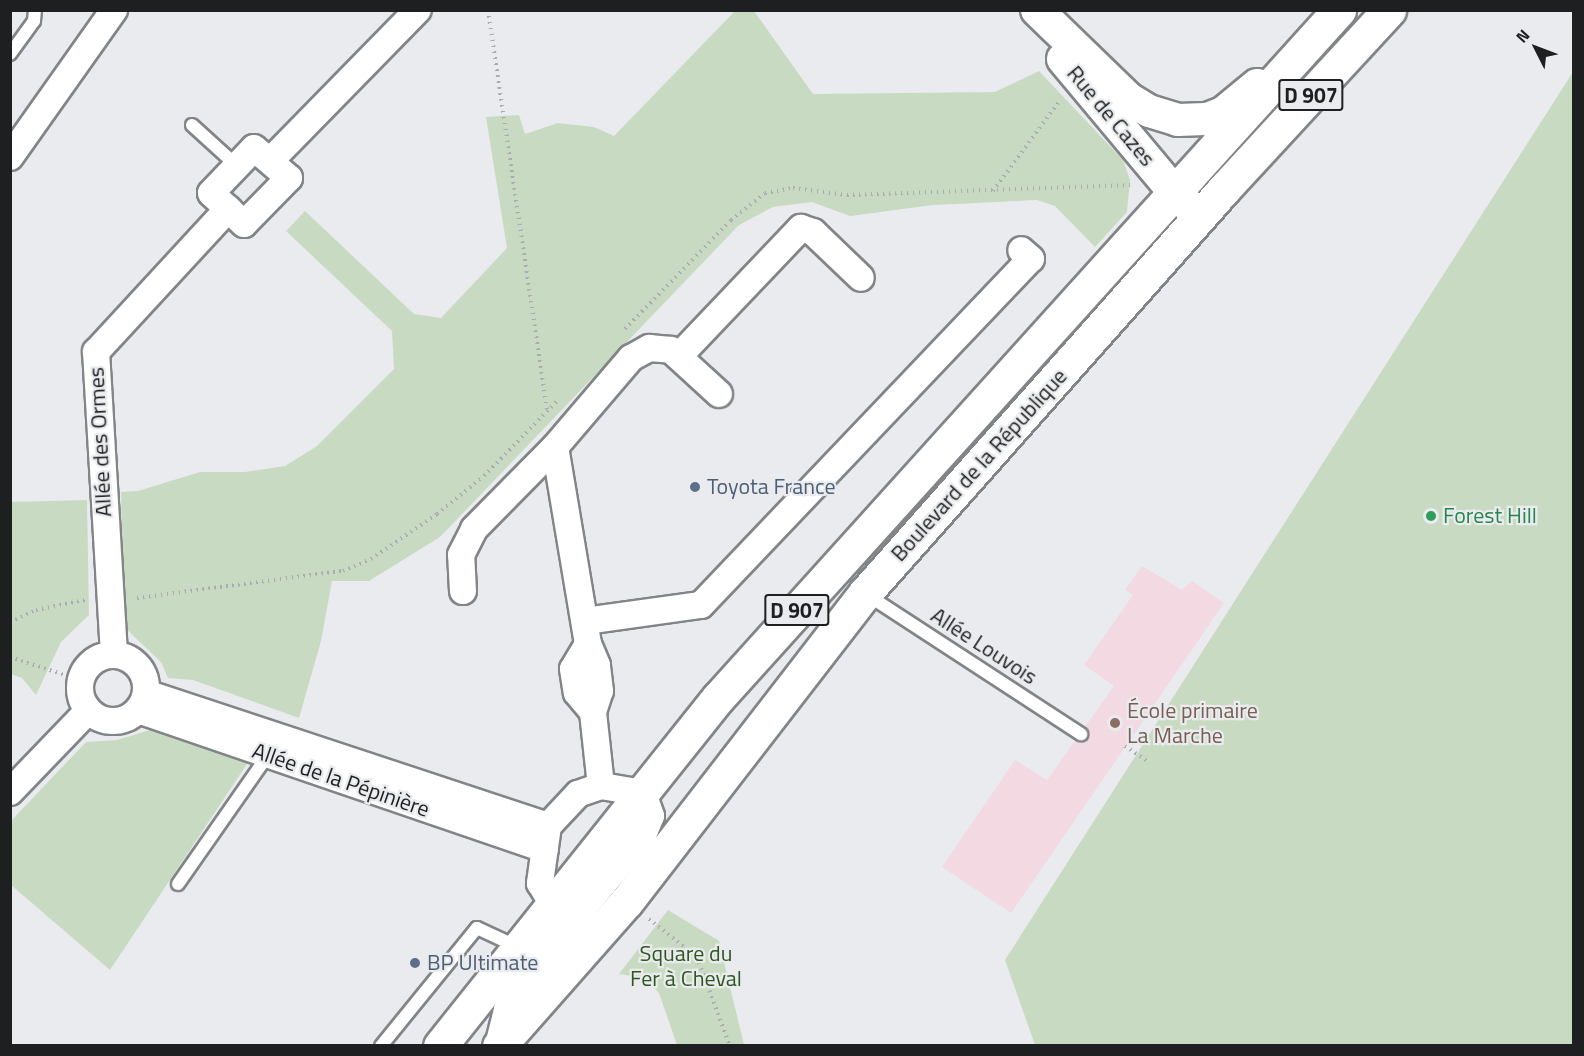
<!DOCTYPE html>
<meta charset="utf-8">
<style>
body{margin:0}
#map{position:relative;width:1584px;height:1056px;overflow:hidden;background:#e9ebee;font-family:"Titillium Web",sans-serif}
div>[style]{position:absolute}
.education>*{inset:0;background:#f3d9e1}
.green>*{inset:0;background:#c8dbc2}
.path>*{height:4px;margin-top:-2px;transform-origin:0;background:repeating-linear-gradient(90deg,#abacaf 0 1.5px,transparent 0 6px)}
.roads{filter:drop-shadow(2px 0 #828587) drop-shadow(-2px 0 #828587) drop-shadow(0 2px #828587) drop-shadow(0 -2px #828587)}
.service>*{height:12px;margin:-6px;padding:0 6px;transform-origin:6px;border-radius:6px;background:#fff}
.minor>*{height:26px;margin:-13px;padding:0 13px;transform-origin:13px;border-radius:13px;background:#fff}
.minor>.ring{margin:-13px;padding:0;box-sizing:content-box;background:none;border:26px solid #fff;border-radius:50%}
.tertiary>*{height:32px;margin:-16px;padding:0 16px;transform-origin:16px;border-radius:16px;background:#fff}
.primary>*{height:33px;margin:-16.5px;padding:0 16.5px;transform-origin:16.5px;border-radius:16.5px;background:#fff}
.dots>*{width:16px;height:16px;translate:-50% -50%;box-sizing:border-box;border:3px solid #e9ebee;border-radius:50%}
span{translate:-50% -50%;white-space:nowrap;text-align:center;line-height:1.15;-webkit-text-stroke:4.5px #e9ebee;paint-order:stroke}
.shield-label span{padding:2px 4px;background:#e9ebee;border:2px solid;border-radius:4px;-webkit-text-stroke-width:0}
.shield-label{font-size:21px;color:#1e1f20;font-weight:700}
.street-label{font-size:22px;color:#1e1f20}
.service-label{font-size:22px;color:#4e5e75}
.left{translate:0 -50%;text-align:left}
.leisure-label{font-size:22px;color:#27864d}
.education-label{font-size:22px;color:#785e54}
.park-label{font-size:22px;color:#305620}
.frame{position:absolute;inset:0;border:12px solid #1e1f20;pointer-events:none}
.north{position:absolute;left:1506px;top:18px;width:60px;height:60px;-webkit-text-stroke:4px #e9ebee;paint-order:stroke;rotate:312deg;font-size:16px;font-weight:700;line-height:24px;text-align:center;color:#1e1f20}
.north::after{content:'';display:block;margin:auto;width:21px;height:27px;background:#1e1f20;clip-path:polygon(50% 0,100% 100%,50% 72%,0 100%)}
</style>
<div id="map">
<div class="education">
<i style="clip-path:polygon(1142px 566px,1182px 590px,1192px 581px,1224px 603px,1011px 913px,942px 867px,1015px 760px,1047px 780px,1114px 686px,1084px 665px,1133px 595px,1125px 590px)"></i>
</div>
<div class="green">
<i style="clip-path:polygon(735px 11px,754px 11px,813px 94px,995px 92px,1039px 71px,1123px 160px,1130px 180px,1127px 212px,1095px 247px,1055px 206px,1037px 200px,933px 205px,850px 216px,812px 202px,773px 207px,739px 225px,440px 537px,369px 581px,332px 581px,321px 641px,299px 718px,193px 680px,168px 678px,161px 662px,124px 627px,121px 492px,138px 491px,200px 472px,245px 472px,285px 466px,317px 446px,394px 369px,392px 331px,286px 231px,305px 211px,414px 314px,441px 318px,507px 248px,486px 117px,519px 115px,525px 134px,558px 123px,594px 127px,614px 136px)"></i>
<i style="clip-path:polygon(1573px 72px,1573px 1045px,1035px 1045px,1005px 960px)"></i>
<i style="clip-path:polygon(87px 500px,89px 615px,61px 642px,36px 695px,22px 678px,11px 674px,11px 502px)"></i>
<i style="clip-path:polygon(157px 728px,244px 752px,249px 761px,110px 970px,11px 885px,10px 822px,86px 742px,117px 740px)"></i>
<i style="clip-path:polygon(668px 910px,719px 941px,744px 1045px,677px 1045px,659px 993px,645px 978px,619px 974px)"></i>
</div>
<div class="path">
<i style="left:488px;top:10px;width:404px;rotate:81.6deg"></i>
<i style="left:993px;top:191px;width:113px;rotate:-53.6deg"></i>
<i style="left:625px;top:329px;width:152px;rotate:-45.8deg"></i>
<i style="left:731px;top:220px;width:43px;rotate:-38.5deg"></i>
<i style="left:765px;top:193px;width:28px;rotate:-10deg"></i>
<i style="left:793px;top:188px;width:54px;rotate:7.4deg"></i>
<i style="left:847px;top:195px;width:284px;rotate:-2deg"></i>
<i style="left:137px;top:598px;width:208px;rotate:-7.5deg"></i>
<i style="left:343px;top:571px;width:30px;rotate:-23deg"></i>
<i style="left:371px;top:559px;width:80px;rotate:-34.3deg"></i>
<i style="left:437px;top:514px;width:60px;rotate:-39deg"></i>
<i style="left:484px;top:476px;width:106px;rotate:-45.8deg"></i>
<i style="left:10px;top:622px;width:29px;rotate:-25deg"></i>
<i style="left:36px;top:610px;width:50px;rotate:-11.5deg"></i>
<i style="left:10px;top:657px;width:74px;rotate:18.2deg"></i>
<i style="left:1125px;top:746px;width:27px;rotate:34deg"></i>
<i style="left:649px;top:919px;width:61px;rotate:38.4deg"></i>
<i style="left:697px;top:957px;width:95px;rotate:69.7deg"></i>
</div>
<div class="roads">
<div class="service">
<i style="left:10px;top:54px;width:41px;rotate:-54deg"></i>
<i style="left:34px;top:21px;width:11px;rotate:-85deg"></i>
<i style="left:192px;top:125px;width:61px;rotate:42.3deg"></i>
<i style="left:866px;top:594px;width:257px;rotate:33.1deg"></i>
<i style="left:178px;top:884px;width:157px;rotate:-55.1deg"></i>
<i style="left:381px;top:1046px;width:152px;rotate:-50.9deg"></i>
<i style="left:477px;top:928px;width:45px;rotate:24.9deg"></i>
</div>
<div class="minor">
<i style="left:254px;top:148px;width:46px;rotate:40.6deg"></i>
<i style="left:289px;top:178px;width:64px;rotate:134.4deg"></i>
<i style="left:244px;top:224px;width:45px;rotate:-136.8deg"></i>
<i style="left:211px;top:193px;width:62px;rotate:-46.3deg"></i>
<i style="left:10px;top:157px;width:180px;rotate:-54.7deg"></i>
<i style="left:270px;top:161px;width:211px;rotate:-45.6deg"></i>
<i style="left:679px;top:356px;width:177px;rotate:-46.4deg"></i>
<i style="left:801px;top:228px;width:13px;rotate:18deg"></i>
<i style="left:813px;top:232px;width:66px;rotate:43.8deg"></i>
<i style="left:463px;top:591px;width:36px;rotate:-93deg"></i>
<i style="left:461px;top:555px;width:29px;rotate:-63deg"></i>
<i style="left:474px;top:529px;width:115px;rotate:-45.4deg"></i>
<i style="left:585px;top:621px;width:117px;rotate:-7.9deg"></i>
<i style="left:701px;top:605px;width:478px;rotate:-46.4deg"></i>
<i style="left:1031px;top:259px;width:13px;rotate:-138deg"></i>
<i style="left:588px;top:644px;width:29px;rotate:121deg"></i>
<i style="left:573px;top:669px;width:24px;rotate:81deg"></i>
<i style="left:577px;top:693px;width:25px;rotate:50deg"></i>
<i style="left:114px;top:654px;width:303px;rotate:-93.4deg"></i>
<i style="left:96px;top:352px;width:195px;rotate:-47.3deg"></i>
<i class="ring" style="left:80px;top:655px;width:40px;height:40px"></i>
<i style="left:146px;top:693px;width:423px;rotate:18.3deg"></i>
<i style="left:138px;top:710px;width:430px;rotate:18.9deg"></i>
<i style="left:601px;top:786px;width:74px;rotate:-96.2deg"></i>
<i style="left:593px;top:712px;width:22px;rotate:-72deg"></i>
<i style="left:600px;top:691px;width:26px;rotate:-97deg"></i>
<i style="left:597px;top:665px;width:23px;rotate:-113deg"></i>
<i style="left:588px;top:644px;width:200px;rotate:-99.5deg"></i>
<i style="left:555px;top:447px;width:117px;rotate:-49.5deg"></i>
<i style="left:631px;top:358px;width:21px;rotate:-29deg"></i>
<i style="left:649px;top:348px;width:22px;rotate:5deg"></i>
<i style="left:671px;top:350px;width:65px;rotate:42.5deg"></i>
<i style="left:10px;top:792px;width:112px;rotate:-46.1deg"></i>
<i style="left:498px;top:1046px;width:37px;rotate:-76deg"></i>
<i style="left:507px;top:1010px;width:110px;rotate:-53.9deg"></i>
<i style="left:572px;top:921px;width:109px;rotate:-49.9deg"></i>
<i style="left:642px;top:838px;width:24px;rotate:-68deg"></i>
<i style="left:651px;top:816px;width:24px;rotate:-109deg"></i>
<i style="left:643px;top:793px;width:43px;rotate:-170.5deg"></i>
<i style="left:601px;top:786px;width:24px;rotate:161deg"></i>
<i style="left:578px;top:794px;width:44px;rotate:133.2deg"></i>
<i style="left:548px;top:826px;width:58px;rotate:98deg"></i>
<i style="left:540px;top:883px;width:26px;rotate:59deg"></i>
<i style="left:553px;top:905px;width:25px;rotate:40deg"></i>
<i style="left:572px;top:921px;width:29px;rotate:44deg"></i>
</div>
<div class="tertiary">
<i style="left:1037px;top:10px;width:128px;rotate:44.1deg"></i>
<i style="left:1129px;top:99px;width:23px;rotate:31deg"></i>
<i style="left:1149px;top:111px;width:30px;rotate:17deg"></i>
<i style="left:1178px;top:120px;width:29px;rotate:-2deg"></i>
<i style="left:1207px;top:119px;width:17px;rotate:-21deg"></i>
<i style="left:1223px;top:113px;width:44px;rotate:-39.5deg"></i>
<i style="left:1063px;top:59px;width:175px;rotate:50.1deg"></i>
<i style="left:1175px;top:193px;width:34px;rotate:43deg"></i>
</div>
<div class="primary">
<i style="left:440px;top:1046px;width:445px;rotate:-51.4deg"></i>
<i style="left:718px;top:698px;width:927px;rotate:-47.93deg"></i>
<i style="left:499px;top:1046px;width:193px;rotate:-48.6deg"></i>
<i style="left:627px;top:901px;width:389px;rotate:-52.3deg"></i>
<i style="left:865px;top:593px;width:539px;rotate:-48.38deg"></i>
<i style="left:1223px;top:190px;width:245px;rotate:-47.3deg"></i>
</div>
</div>
<div class="dots">
<i style="left:695px;top:487px;background:#5c6f8a"></i>
<i style="left:1431px;top:516px;background:#2e9e5b"></i>
<i style="left:1115px;top:723px;background:#8d6e63"></i>
<i style="left:415px;top:963px;background:#5c6f8a"></i>
</div>
<div class="shield-label">
<span style="left:1311px;top:95px">D 907</span>
<span style="left:797px;top:610px">D 907</span>
</div>
<div class="street-label">
<span style="left:1111px;top:116px;rotate:50deg">Rue de Cazes</span>
<span style="left:100px;top:442px;rotate:-93deg">Allée des Ormes</span>
<span style="left:979px;top:465px;rotate:-48deg">Boulevard de la République</span>
<span style="left:984px;top:646px;rotate:33deg">Allée Louvois</span>
<span style="left:341px;top:780px;rotate:19deg">Allée de la Pépinière</span>
</div>
<div class="service-label">
<span class="left" style="left:707px;top:487px">Toyota France</span>
<span class="left" style="left:427px;top:963px">BP Ultimate</span>
</div>
<div class="leisure-label">
<span class="left" style="left:1443px;top:516px">Forest Hill</span>
</div>
<div class="education-label">
<span class="left" style="left:1127px;top:723px">École primaire<br>La Marche</span>
</div>
<div class="park-label">
<span style="left:686px;top:966px">Square du<br>Fer à Cheval</span>
</div>
<div class="frame"></div>
<div class="north">N</div>
</div>
